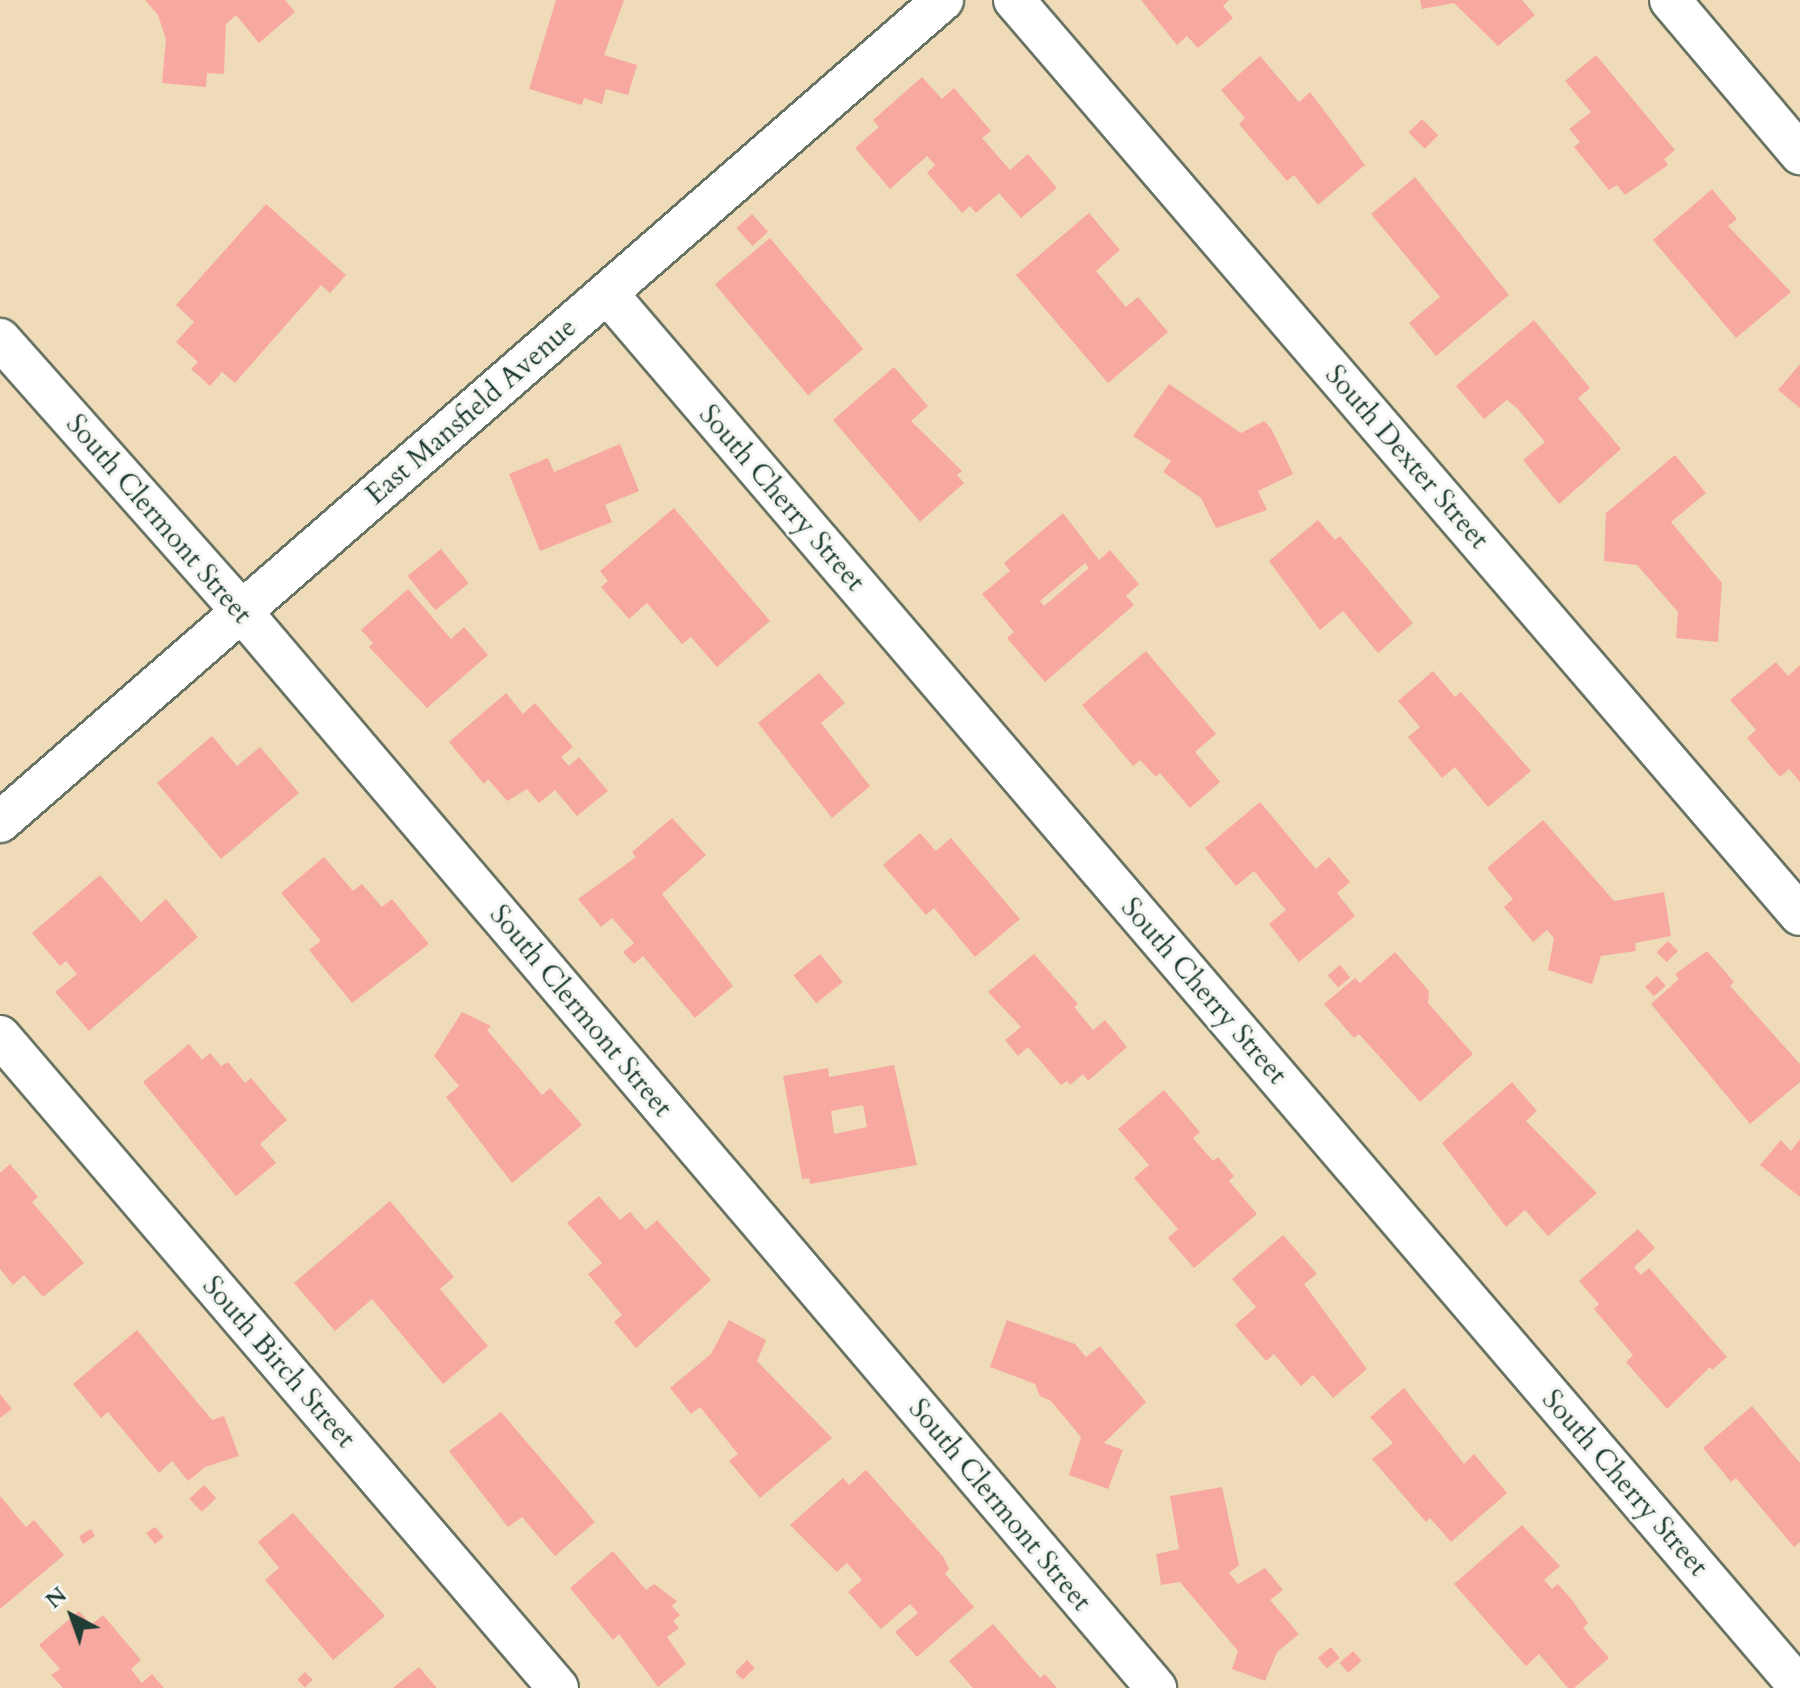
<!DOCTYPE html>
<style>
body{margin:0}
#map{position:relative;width:1800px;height:1688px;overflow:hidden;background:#f0dbb9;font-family:Cardo,serif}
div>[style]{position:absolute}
.building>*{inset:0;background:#f7a8a0;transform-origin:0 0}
.roads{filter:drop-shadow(2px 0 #687463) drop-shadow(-2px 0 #687463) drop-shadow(0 2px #687463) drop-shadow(0 -2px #687463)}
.minor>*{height:40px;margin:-20px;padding:0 20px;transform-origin:20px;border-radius:20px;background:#fff}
span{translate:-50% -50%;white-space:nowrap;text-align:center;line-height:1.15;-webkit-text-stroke:6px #f6f6f2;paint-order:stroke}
.street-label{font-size:28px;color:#1f3d34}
.north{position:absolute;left:32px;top:1576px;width:80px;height:80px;-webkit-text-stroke:6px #f6f6f2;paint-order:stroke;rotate:319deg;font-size:22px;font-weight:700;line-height:32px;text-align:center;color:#1f3d34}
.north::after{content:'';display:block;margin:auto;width:28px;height:36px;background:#1f3d34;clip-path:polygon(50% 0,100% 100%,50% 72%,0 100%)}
</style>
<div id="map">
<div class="building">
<i style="clip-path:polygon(145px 0,285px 0,295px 12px,259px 43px,236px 15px,226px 24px,224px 74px,207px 73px,206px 87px,162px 83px,166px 39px,158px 15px)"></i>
<i style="clip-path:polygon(556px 0,624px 0,604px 55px,637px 65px,628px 95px,606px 89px,602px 104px,584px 98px,582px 105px,529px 89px)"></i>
<i style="clip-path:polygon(1141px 0,1229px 0,1223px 6px,1233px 18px,1198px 48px,1187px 36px,1177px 45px)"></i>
<i style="clip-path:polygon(1420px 0,1522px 0,1535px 15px,1498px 46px,1454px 3px,1422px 9px)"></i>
<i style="clip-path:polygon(1596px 55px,1675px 150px,1664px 159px,1668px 165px,1625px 195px,1617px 185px,1609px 190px,1574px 147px,1580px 142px,1569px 129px,1591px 112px,1565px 81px)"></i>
<i style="clip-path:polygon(1260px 56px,1299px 102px,1310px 92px,1365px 165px,1318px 205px,1294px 175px,1287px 181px,1239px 124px,1245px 118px,1221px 90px)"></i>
<i style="clip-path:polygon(922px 77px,942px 99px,954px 88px,991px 131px,982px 138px,1010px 170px,1028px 154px,1057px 188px,1021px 218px,999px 193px,976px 213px,970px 206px,962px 213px,927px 173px,935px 165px,927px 156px,890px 189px,855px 148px,879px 127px,873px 120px)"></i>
<i style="left:1422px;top:119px;width:23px;height:19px;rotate:45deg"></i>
<i style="clip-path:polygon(1415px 177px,1509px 295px,1436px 356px,1409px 323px,1440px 297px,1371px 214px)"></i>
<i style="clip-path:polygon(1712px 189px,1737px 219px,1728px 226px,1791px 292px,1736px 338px,1653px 240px)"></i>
<i style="clip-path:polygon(266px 204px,346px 275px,330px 293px,321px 285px,235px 383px,222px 372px,210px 386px,191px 369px,198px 362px,176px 342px,194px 322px,176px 305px)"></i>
<i style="clip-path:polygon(1089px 213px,1120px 250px,1096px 271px,1126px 307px,1138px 297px,1168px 332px,1108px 383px,1016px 275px)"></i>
<i style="left:752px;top:214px;width:24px;height:21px;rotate:48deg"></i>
<i style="left:770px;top:238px;width:145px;height:72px;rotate:50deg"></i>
<i style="clip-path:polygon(1534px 320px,1590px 388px,1578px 398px,1621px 449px,1559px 504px,1523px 460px,1545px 442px,1517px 408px,1507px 400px,1484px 419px,1456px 386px)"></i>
<i style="clip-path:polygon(1800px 364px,1800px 408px,1778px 390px)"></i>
<i style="clip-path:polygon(894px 367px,928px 406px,911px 421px,962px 471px,957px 475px,964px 483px,920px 522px,833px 420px)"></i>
<i style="clip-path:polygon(1169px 384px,1241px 433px,1264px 421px,1272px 430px,1293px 474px,1258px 491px,1267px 510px,1216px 528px,1201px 498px,1163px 472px,1171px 461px,1133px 436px)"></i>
<i style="clip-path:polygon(620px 444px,639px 491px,605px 505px,612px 522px,540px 551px,509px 474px,548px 458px,554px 472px)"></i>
<i style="clip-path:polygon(1675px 455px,1706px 493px,1671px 522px,1722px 583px,1718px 642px,1676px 638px,1678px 612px,1637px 565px,1604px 561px,1606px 513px)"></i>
<i style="clip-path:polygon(674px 508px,770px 621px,717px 667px,691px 637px,682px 644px,647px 603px,629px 619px,601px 587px,608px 581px,600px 571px)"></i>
<i style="clip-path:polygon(evenodd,1063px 513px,1099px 560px,1110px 550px,1139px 584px,1126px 596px,1134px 605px,1045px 682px,1007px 638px,1014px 632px,982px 594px,1010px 571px,1004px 563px,1063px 513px,1085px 563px,1089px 568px,1044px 606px,1040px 601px,1085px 563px)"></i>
<i style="clip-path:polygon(1318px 520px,1335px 540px,1340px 536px,1413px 623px,1378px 653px,1343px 611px,1320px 630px,1269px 561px)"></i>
<i style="left:441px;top:549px;width:44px;height:43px;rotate:51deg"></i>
<i style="clip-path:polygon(408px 589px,451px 639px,464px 627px,488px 655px,427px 708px,369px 647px,373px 643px,361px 630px)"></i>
<i style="clip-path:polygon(1146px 651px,1216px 734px,1195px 752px,1220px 782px,1190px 808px,1160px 773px,1156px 777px,1140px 760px,1133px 766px,1082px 705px)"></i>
<i style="clip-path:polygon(1776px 662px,1788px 676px,1800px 665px,1800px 782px,1789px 769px,1780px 777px,1747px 738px,1756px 730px,1730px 700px)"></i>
<i style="clip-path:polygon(1433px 671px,1455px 697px,1461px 692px,1531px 771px,1488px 807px,1455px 767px,1442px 778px,1408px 737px,1420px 727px,1398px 701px)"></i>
<i style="clip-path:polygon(819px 673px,845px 703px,821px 723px,870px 786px,832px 818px,758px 723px)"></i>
<i style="clip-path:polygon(506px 693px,523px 714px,535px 703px,573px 747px,561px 757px,569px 766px,579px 757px,608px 791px,577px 816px,555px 790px,539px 803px,527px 789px,507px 801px,488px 779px,484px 784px,449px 742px)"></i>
<i style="clip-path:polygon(212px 736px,237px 766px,260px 747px,299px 793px,221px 859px,157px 783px)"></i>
<i style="clip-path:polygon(1260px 802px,1316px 869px,1329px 857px,1350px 882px,1337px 893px,1355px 916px,1299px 962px,1269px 924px,1286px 910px,1254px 871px,1236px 886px,1205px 848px)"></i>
<i style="clip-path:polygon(672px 818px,706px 855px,662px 894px,733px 986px,695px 1018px,643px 956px,634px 964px,623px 952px,634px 943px,612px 918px,601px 927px,578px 899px,636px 857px,632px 852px)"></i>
<i style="clip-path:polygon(1543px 820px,1614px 901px,1664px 892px,1671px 936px,1635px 943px,1636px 951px,1601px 956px,1592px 984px,1548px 970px,1554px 938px,1547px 930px,1533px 942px,1504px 907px,1513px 899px,1487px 868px)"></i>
<i style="clip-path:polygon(920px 833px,936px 851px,951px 838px,1020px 919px,975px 957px,934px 908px,926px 915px,883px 865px)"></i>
<i style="clip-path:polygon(324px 857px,353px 891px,362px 884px,382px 907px,392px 899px,429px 944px,352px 1003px,309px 950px,321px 941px,281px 893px)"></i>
<i style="clip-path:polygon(100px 875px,141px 922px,166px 899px,198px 937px,89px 1031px,55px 992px,77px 974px,66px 961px,60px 966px,32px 933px)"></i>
<i style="left:1668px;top:941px;width:14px;height:16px;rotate:45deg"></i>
<i style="clip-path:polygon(1707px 951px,1734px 982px,1730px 986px,1800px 1064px,1800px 1082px,1750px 1124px,1651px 1004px,1679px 979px,1675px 974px)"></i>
<i style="clip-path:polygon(1395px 952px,1429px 991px,1428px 1003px,1473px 1054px,1420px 1102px,1359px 1034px,1354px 1038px,1324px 1004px,1355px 978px,1360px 983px)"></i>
<i style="left:820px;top:954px;width:36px;height:34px;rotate:51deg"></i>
<i style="clip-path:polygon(1034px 954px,1078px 1004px,1074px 1007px,1093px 1030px,1105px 1020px,1127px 1047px,1088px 1081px,1083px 1074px,1070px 1085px,1067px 1081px,1061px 1085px,1028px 1047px,1018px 1056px,1005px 1040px,1021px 1027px,988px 992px)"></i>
<i style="left:1340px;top:965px;width:16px;height:16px;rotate:50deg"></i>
<i style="left:1657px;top:976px;width:13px;height:16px;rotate:48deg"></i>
<i style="clip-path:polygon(462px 1012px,491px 1026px,487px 1030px,542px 1095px,550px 1088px,582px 1125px,512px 1183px,446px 1097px,459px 1086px,434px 1056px)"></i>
<i style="clip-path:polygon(189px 1044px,202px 1060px,210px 1053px,221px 1066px,228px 1062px,245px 1083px,251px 1078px,287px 1120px,260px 1144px,276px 1163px,236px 1196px,143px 1082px)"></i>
<i style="clip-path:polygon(evenodd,894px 1065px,917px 1165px,810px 1184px,809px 1178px,802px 1179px,783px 1076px,828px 1068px,829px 1077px,894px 1065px,863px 1105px,867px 1127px,834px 1134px,831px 1111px,863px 1105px)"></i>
<i style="clip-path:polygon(1512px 1082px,1537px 1111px,1526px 1121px,1597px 1193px,1548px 1236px,1525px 1210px,1506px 1227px,1442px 1143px)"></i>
<i style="clip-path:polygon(1164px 1090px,1200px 1132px,1193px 1138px,1213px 1161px,1218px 1157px,1234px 1176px,1229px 1181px,1257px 1214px,1194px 1268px,1168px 1238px,1178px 1229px,1134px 1178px,1149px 1165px,1118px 1129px)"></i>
<i style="clip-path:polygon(1800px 1139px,1800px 1197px,1760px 1165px,1781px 1140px,1791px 1151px)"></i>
<i style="clip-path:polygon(10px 1164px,38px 1197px,32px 1202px,84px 1263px,43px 1297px,24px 1275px,13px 1285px,0 1269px,0 1173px)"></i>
<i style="clip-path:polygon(599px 1196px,620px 1220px,630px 1212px,646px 1230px,657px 1220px,711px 1280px,636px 1348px,614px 1322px,622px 1315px,588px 1274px,602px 1263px,567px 1223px)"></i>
<i style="clip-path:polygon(390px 1201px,454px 1277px,440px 1289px,488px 1346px,443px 1384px,372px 1299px,335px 1331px,294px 1283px)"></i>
<i style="clip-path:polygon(1638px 1229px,1655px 1248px,1634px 1267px,1641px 1275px,1649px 1268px,1727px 1357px,1712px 1370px,1710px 1367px,1667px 1409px,1626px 1362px,1633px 1355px,1594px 1309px,1599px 1304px,1579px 1281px)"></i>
<i style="clip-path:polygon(1283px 1235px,1317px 1274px,1304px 1284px,1367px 1369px,1333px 1398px,1313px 1375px,1301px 1386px,1274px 1354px,1266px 1361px,1235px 1325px,1256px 1307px,1232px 1279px)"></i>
<i style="clip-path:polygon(729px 1320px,766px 1340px,757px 1361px,832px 1438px,760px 1498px,729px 1461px,738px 1454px,700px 1407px,691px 1414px,670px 1388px,711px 1354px)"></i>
<i style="clip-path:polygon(1007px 1320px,1075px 1344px,1086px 1357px,1100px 1346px,1146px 1402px,1104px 1443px,1123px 1450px,1108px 1489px,1069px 1475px,1081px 1437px,1051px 1401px,1040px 1396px,1035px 1384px,990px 1367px)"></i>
<i style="clip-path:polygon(137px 1330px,212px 1420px,224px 1416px,239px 1456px,205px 1467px,188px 1481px,172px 1461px,159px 1473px,108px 1412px,101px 1418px,73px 1384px)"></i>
<i style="clip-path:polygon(1404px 1388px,1464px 1464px,1474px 1454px,1507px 1493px,1451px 1542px,1430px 1518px,1426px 1522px,1372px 1459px,1393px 1443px,1370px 1417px)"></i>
<i style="clip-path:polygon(0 1394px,12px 1409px,0 1418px)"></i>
<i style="clip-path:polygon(1752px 1406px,1800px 1463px,1800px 1542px,1794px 1547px,1736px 1478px,1731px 1482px,1703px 1448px)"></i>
<i style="clip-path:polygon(501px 1412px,595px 1522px,555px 1556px,522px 1517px,508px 1527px,449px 1451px)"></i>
<i style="clip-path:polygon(866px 1470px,944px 1558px,949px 1569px,945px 1574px,974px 1607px,917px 1657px,895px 1632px,918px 1613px,910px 1604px,881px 1629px,848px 1592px,862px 1580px,847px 1563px,837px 1572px,790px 1525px,843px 1478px,849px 1485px)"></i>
<i style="left:204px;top:1485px;width:18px;height:20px;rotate:47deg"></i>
<i style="clip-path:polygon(1222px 1487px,1239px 1565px,1229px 1573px,1238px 1584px,1265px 1568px,1283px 1590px,1270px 1600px,1299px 1634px,1277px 1652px,1265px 1681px,1232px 1669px,1238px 1651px,1180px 1582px,1161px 1585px,1156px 1554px,1179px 1549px,1170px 1496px)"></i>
<i style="clip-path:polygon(0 1496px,26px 1527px,34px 1520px,64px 1555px,0 1609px)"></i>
<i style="clip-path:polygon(293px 1513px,385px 1616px,333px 1660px,265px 1580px,279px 1568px,258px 1542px)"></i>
<i style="clip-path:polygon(1522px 1525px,1560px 1566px,1544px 1580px,1552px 1589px,1558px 1584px,1572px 1600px,1588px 1623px,1583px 1628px,1609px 1658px,1574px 1688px,1568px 1688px,1539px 1654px,1526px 1666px,1454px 1584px)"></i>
<i style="clip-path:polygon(155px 1527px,164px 1537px,155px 1544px,146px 1533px)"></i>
<i style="clip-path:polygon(91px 1529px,95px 1536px,83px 1544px,79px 1536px)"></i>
<i style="clip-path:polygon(613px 1551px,646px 1590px,654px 1584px,677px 1601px,672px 1606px,680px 1615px,673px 1621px,679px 1628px,667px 1637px,686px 1664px,658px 1687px,619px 1634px,613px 1640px,570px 1588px)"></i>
<i style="clip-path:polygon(79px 1611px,91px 1625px,103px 1615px,141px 1660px,131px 1669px,142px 1683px,152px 1674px,164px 1688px,63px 1688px,51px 1675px,60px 1669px,39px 1645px)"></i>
<i style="clip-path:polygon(993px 1624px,1040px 1678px,1045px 1674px,1057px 1688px,973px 1688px,949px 1661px)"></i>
<i style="left:1331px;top:1647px;width:14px;height:17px;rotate:51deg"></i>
<i style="left:1353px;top:1651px;width:13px;height:18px;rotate:48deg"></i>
<i style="left:747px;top:1660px;width:11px;height:17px;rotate:45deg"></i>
<i style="clip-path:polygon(419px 1667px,437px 1688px,393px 1688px,415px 1670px)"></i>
<i style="left:305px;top:1672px;width:11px;height:11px;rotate:45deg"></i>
</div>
<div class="roads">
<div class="minor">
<i style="left:1014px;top:0;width:1206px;rotate:49.34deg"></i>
<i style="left:1670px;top:0;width:202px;rotate:49.8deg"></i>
<i style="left:607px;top:293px;width:1836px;rotate:49.46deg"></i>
<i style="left:0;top:339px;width:365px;rotate:48.4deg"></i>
<i style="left:242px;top:612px;width:1412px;rotate:49.65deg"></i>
<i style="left:0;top:822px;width:1251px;rotate:-41.08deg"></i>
<i style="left:0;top:1036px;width:858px;rotate:49.44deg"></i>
</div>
</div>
<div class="street-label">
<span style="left:471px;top:411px;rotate:-41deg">East Mansfield Avenue</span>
<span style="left:1407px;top:457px;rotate:49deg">South Dexter Street</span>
<span style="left:782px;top:498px;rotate:49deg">South Cherry Street</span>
<span style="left:159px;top:519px;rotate:49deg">South Clermont Street</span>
<span style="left:1204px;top:991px;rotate:49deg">South Cherry Street</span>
<span style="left:581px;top:1011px;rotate:50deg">South Clermont Street</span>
<span style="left:279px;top:1362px;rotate:49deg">South Birch Street</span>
<span style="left:1625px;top:1483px;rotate:49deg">South Cherry Street</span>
<span style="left:1000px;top:1505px;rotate:50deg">South Clermont Street</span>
</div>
<div class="north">N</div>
</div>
